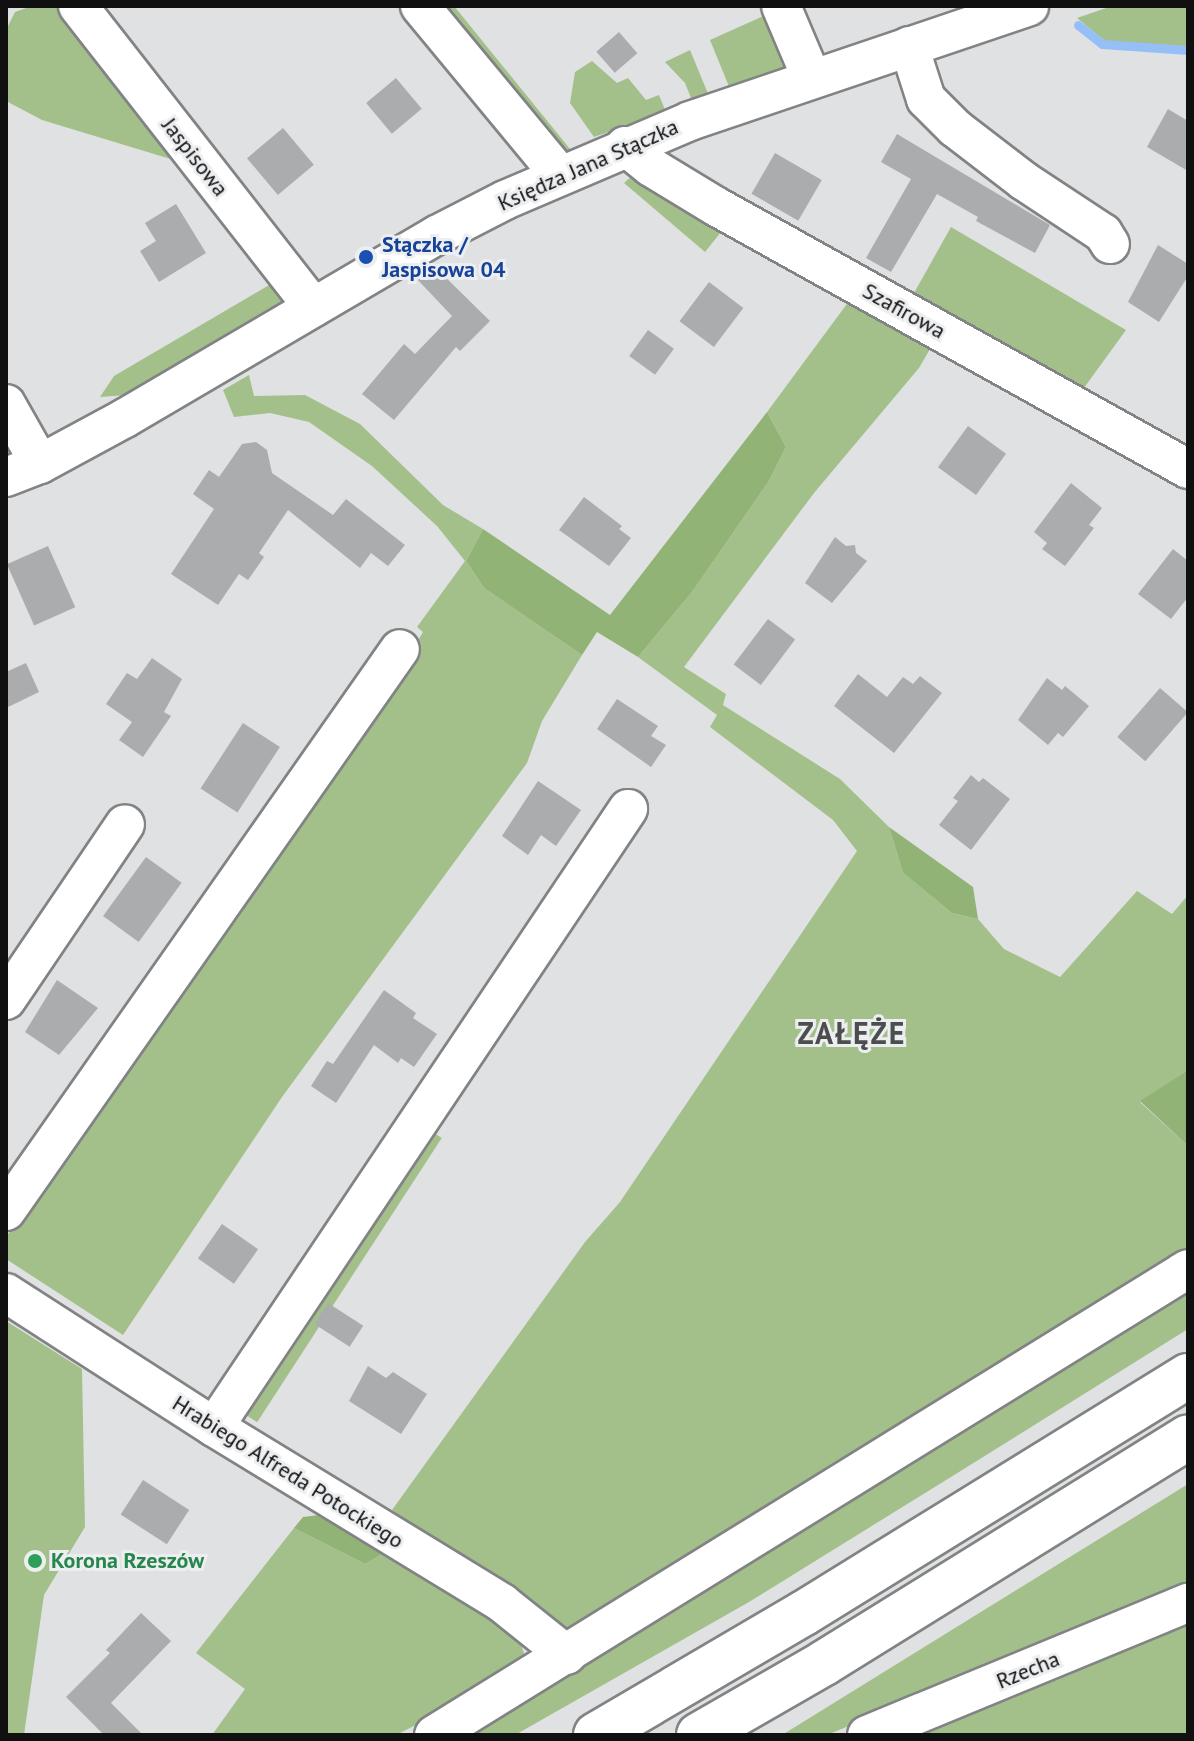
<!DOCTYPE html>
<meta charset="utf-8">
<style>
body{margin:0}
#map{position:relative;width:1194px;height:1741px;overflow:hidden;background:#e0e1e3;font-family:"PT Sans",sans-serif}
div>[style]{position:absolute}
.green>*{inset:0;background:#a3c08b;transform-origin:0 0}
.forest>*{inset:0;background:#92b376}
.stream>*{height:9px;margin:-4.5px;padding:0 4.5px;transform-origin:4.5px;border-radius:4.5px;background:#96bff7}
.building>*{inset:0;background:#aaacad;transform-origin:0 0}
.roads{filter:drop-shadow(2px 0 #828384) drop-shadow(-2px 0 #828384) drop-shadow(0 2px #828384) drop-shadow(0 -2px #828384)}
.minor>*{height:38px;margin:-19px;padding:0 19px;transform-origin:19px;border-radius:19px;background:#fff}
.major>*{height:44px;margin:-22px;padding:0 22px;transform-origin:22px;border-radius:22px;background:#fff}
.dots>*{width:22px;height:22px;translate:-50% -50%;box-sizing:border-box;border:4px solid #edeef0;border-radius:50%}
span{translate:-50% -50%;white-space:nowrap;text-align:center;line-height:1.15;-webkit-text-stroke:6px #edeef0;paint-order:stroke}
.street-label{font-size:22px;color:#101011}
.transit-label{font-size:22px;color:#164399;font-weight:700}
.left{translate:0 -50%;text-align:left}
.leisure-label{font-size:22px;color:#27864d;font-weight:700}
.district-label{font-size:30px;color:#4b4d4e;font-weight:700;letter-spacing:2px}
.frame{position:absolute;inset:0;border:8px solid #101011;pointer-events:none}
</style>
<div id="map">
<div class="green">
<i style="clip-path:polygon(32px 6px,65px 6px,187px 164px,42px 120px,6px 101px,6px 30px,15px 12px)"></i>
<i style="clip-path:polygon(431px 6px,454px 6px,570px 149px,562px 154px)"></i>
<i style="clip-path:polygon(1112px 6px,1188px 6px,1188px 47px,1106px 42px,1077px 18px)"></i>
<i style="clip-path:polygon(770px 13px,791px 62px,777px 72px,730px 89px,710px 40px)"></i>
<i style="clip-path:polygon(690px 50px,709px 96px,693px 103px,685px 83px,665px 62px)"></i>
<i style="clip-path:polygon(592px 61px,617px 83px,628px 78px,646px 100px,659px 95px,666px 112px,594px 137px,570px 103px,575px 72px)"></i>
<i style="clip-path:polygon(634px 174px,725px 227px,705px 252px,624px 183px)"></i>
<i style="clip-path:polygon(951px 227px,1126px 330px,1081px 392px,909px 302px)"></i>
<i style="clip-path:polygon(271px 284px,282px 302px,127px 395px,100px 397px,114px 376px)"></i>
<i style="clip-path:polygon(855px 293px,924px 334px,930px 349px,919px 368px,814px 493px,684px 667px,726px 694px,723px 705px,840px 779px,889px 827px,903px 873px,952px 913px,978px 919px,1004px 949px,1060px 977px,1137px 891px,1172px 914px,1188px 895px,1188px 1070px,1140px 1102px,1188px 1146px,1188px 1253px,581px 1631px,564px 1631px,392px 1510px,585px 1242px,620px 1202px,857px 851px,833px 820px,710px 727px,717px 715px,638px 657px,692px 592px,769px 481px,786px 447px,767px 412px)"></i>
<i style="clip-path:polygon(249px 375px,254px 396px,305px 395px,360px 424px,443px 505px,483px 529px,466px 561px,484px 588px,582px 655px,542px 721px,527px 763px,282px 1097px,123px 1335px,6px 1259px,6px 1237px,388px 692px,423px 632px,417px 627px,465px 561px,437px 526px,372px 466px,309px 422px,270px 413px,234px 417px,223px 390px)"></i>
<i style="left:425px;top:1127px;width:20px;height:339px;rotate:33deg"></i>
<i style="clip-path:polygon(1188px 1280px,1188px 1329px,959px 1472px,749px 1602px,515px 1735px,458px 1735px)"></i>
<i style="clip-path:polygon(6px 1321px,82px 1369px,85px 1527px,44px 1595px,24px 1735px,6px 1735px)"></i>
<i style="clip-path:polygon(1188px 1484px,1188px 1585px,827px 1735px,782px 1735px)"></i>
<i style="clip-path:polygon(294px 1528px,365px 1564px,386px 1552px,516px 1631px,524px 1653px,520px 1666px,463px 1701px,396px 1735px,212px 1735px,245px 1689px,196px 1653px)"></i>
<i style="clip-path:polygon(1188px 1619px,1188px 1735px,905px 1735px)"></i>
</div>
<div class="forest">
<i style="clip-path:polygon(767px 412px,786px 447px,769px 481px,692px 592px,638px 657px,597px 632px,582px 655px,484px 588px,466px 561px,483px 529px,610px 615px)"></i>
<i style="clip-path:polygon(889px 827px,973px 887px,978px 919px,952px 913px,903px 873px)"></i>
<i style="clip-path:polygon(1188px 1070px,1188px 1146px,1140px 1101px)"></i>
<i style="clip-path:polygon(319px 1515px,386px 1552px,365px 1564px,294px 1528px,303px 1517px)"></i>
</div>
<div class="stream">
<i style="left:1078px;top:25px;width:31px;rotate:38deg"></i>
<i style="left:1102px;top:44px;width:86px;rotate:4deg"></i>
</div>
<div class="building">
<i style="left:619px;top:32px;width:28px;height:30px;rotate:49deg"></i>
<i style="left:396px;top:78px;width:40px;height:39px;rotate:50deg"></i>
<i style="clip-path:polygon(1168px 109px,1188px 121px,1188px 171px,1147px 147px)"></i>
<i style="left:283px;top:128px;width:48px;height:47px;rotate:50deg"></i>
<i style="clip-path:polygon(897px 134px,1050px 225px,1035px 253px,976px 221px,978px 217px,937px 194px,891px 272px,866px 258px,911px 179px,881px 162px)"></i>
<i style="left:775px;top:153px;width:54px;height:47px;rotate:30deg"></i>
<i style="clip-path:polygon(176px 204px,206px 253px,159px 282px,140px 251px,156px 241px,145px 223px)"></i>
<i style="clip-path:polygon(1158px 245px,1188px 264px,1188px 276px,1159px 322px,1128px 302px)"></i>
<i style="clip-path:polygon(432px 264px,490px 321px,460px 351px,456px 347px,394px 420px,362px 394px,404px 344px,415px 354px,452px 316px,416px 278px)"></i>
<i style="left:709px;top:282px;width:43px;height:49px;rotate:37deg"></i>
<i style="left:648px;top:330px;width:32px;height:32px;rotate:36deg"></i>
<i style="left:968px;top:426px;width:47px;height:51px;rotate:36deg"></i>
<i style="clip-path:polygon(256px 442px,267px 450px,272px 473px,333px 515px,346px 499px,405px 545px,388px 566px,371px 553px,360px 568px,288px 510px,259px 553px,264px 557px,248px 580px,239px 574px,218px 605px,171px 574px,214px 509px,193px 494px,209px 470px,219px 477px,242px 444px)"></i>
<i style="clip-path:polygon(1071px 483px,1102px 508px,1089px 525px,1094px 528px,1065px 566px,1042px 549px,1047px 543px,1034px 532px)"></i>
<i style="clip-path:polygon(584px 497px,622px 526px,619px 529px,631px 538px,609px 566px,559px 530px)"></i>
<i style="clip-path:polygon(835px 537px,846px 546px,855px 545px,856px 553px,867px 561px,832px 603px,805px 583px)"></i>
<i style="left:48px;top:546px;width:67px;height:45px;rotate:66deg"></i>
<i style="clip-path:polygon(1173px 549px,1188px 561px,1188px 597px,1171px 619px,1138px 594px)"></i>
<i style="left:768px;top:619px;width:34px;height:57px;rotate:37deg"></i>
<i style="clip-path:polygon(152px 658px,182px 679px,164px 712px,171px 716px,143px 757px,119px 740px,132px 722px,106px 704px,127px 673px,137px 679px)"></i>
<i style="clip-path:polygon(26px 663px,39px 692px,6px 708px,6px 672px)"></i>
<i style="clip-path:polygon(858px 674px,887px 697px,903px 677px,913px 684px,920px 676px,942px 693px,894px 753px,834px 706px)"></i>
<i style="clip-path:polygon(1047px 678px,1062px 690px,1065px 686px,1089px 706px,1063px 737px,1058px 733px,1048px 745px,1018px 720px)"></i>
<i style="left:1160px;top:688px;width:37px;height:65px;rotate:41deg"></i>
<i style="clip-path:polygon(617px 699px,658px 726px,651px 736px,666px 745px,651px 767px,597px 729px)"></i>
<i style="left:243px;top:723px;width:44px;height:78px;rotate:33deg"></i>
<i style="clip-path:polygon(971px 775px,979px 782px,983px 778px,1010px 799px,971px 850px,939px 825px,958px 801px,953px 798px)"></i>
<i style="clip-path:polygon(538px 781px,581px 810px,556px 846px,541px 835px,528px 855px,502px 836px)"></i>
<i style="left:146px;top:857px;width:44px;height:73px;rotate:36deg"></i>
<i style="clip-path:polygon(57px 980px,98px 1008px,59px 1055px,25px 1032px)"></i>
<i style="clip-path:polygon(384px 990px,416px 1013px,413px 1018px,437px 1034px,414px 1067px,401px 1058px,398px 1063px,374px 1045px,336px 1103px,311px 1086px,327px 1061px,333px 1064px)"></i>
<i style="left:222px;top:1224px;width:44px;height:42px;rotate:35deg"></i>
<i style="left:328px;top:1303px;width:42px;height:25px;rotate:33deg"></i>
<i style="clip-path:polygon(368px 1366px,386px 1378px,393px 1372px,427px 1394px,401px 1434px,349px 1401px)"></i>
<i style="left:143px;top:1480px;width:55px;height:41px;rotate:33deg"></i>
<i style="clip-path:polygon(141px 1613px,171px 1641px,111px 1703px,143px 1735px,104px 1735px,66px 1697px,110px 1653px,106px 1650px)"></i>
</div>
<div class="roads">
<div class="minor">
<i style="left:78px;top:6px;width:382px;rotate:52deg"></i>
<i style="left:420px;top:6px;width:219px;rotate:50.4deg"></i>
<i style="left:781px;top:6px;width:79px;rotate:67deg"></i>
<i style="left:909px;top:46px;width:56px;rotate:72.2deg"></i>
<i style="left:926px;top:99px;width:41px;rotate:45deg"></i>
<i style="left:955px;top:128px;width:87px;rotate:37.5deg"></i>
<i style="left:1024px;top:181px;width:95px;rotate:33.4deg"></i>
<i style="left:1103px;top:233px;width:13px;rotate:58deg"></i>
<i style="left:625px;top:146px;width:33px;rotate:39deg"></i>
<i style="left:651px;top:167px;width:77px;rotate:31.2deg"></i>
<i style="left:717px;top:207px;width:539px;rotate:29.09deg"></i>
<i style="left:6px;top:404px;width:69px;rotate:60.5deg"></i>
<i style="left:6px;top:477px;width:36px;rotate:-21deg"></i>
<i style="left:40px;top:464px;width:97px;rotate:-28.4deg"></i>
<i style="left:125px;top:418px;width:362px;rotate:-30.4deg"></i>
<i style="left:437px;top:235px;width:76px;rotate:-27.2deg"></i>
<i style="left:505px;top:200px;width:201px;rotate:-23.1deg"></i>
<i style="left:690px;top:121px;width:358px;rotate:-18.7deg"></i>
<i style="left:6px;top:1000px;width:212px;rotate:-55.9deg"></i>
<i style="left:6px;top:1211px;width:686px;rotate:-54.97deg"></i>
<i style="left:6px;top:1293px;width:247px;rotate:32.8deg"></i>
<i style="left:214px;top:1427px;width:338px;rotate:31.4deg"></i>
<i style="left:502px;top:1603px;width:83px;rotate:38.7deg"></i>
<i style="left:214px;top:1427px;width:744px;rotate:-56.18deg"></i>
<i style="left:434px;top:1735px;width:886px;rotate:-31.72deg"></i>
<i style="left:867px;top:1735px;width:347px;rotate:-22.4deg"></i>
</div>
<div class="major">
<i style="left:596px;top:1735px;width:241px;rotate:-30.4deg"></i>
<i style="left:804px;top:1613px;width:451px;rotate:-31.7deg"></i>
<i style="left:699px;top:1735px;width:144px;rotate:-29.9deg"></i>
<i style="left:824px;top:1663px;width:428px;rotate:-31.8deg"></i>
</div>
</div>
<div class="dots">
<i style="left:366px;top:257px;background:#1a4fb4"></i>
<i style="left:35px;top:1561px;background:#2e9e5b"></i>
</div>
<div class="street-label">
<span style="left:195px;top:157px;rotate:52deg">Jaspisowa</span>
<span style="left:588px;top:165px;rotate:-24deg">Księdza Jana Stączka</span>
<span style="left:904px;top:311px;rotate:29deg">Szafirowa</span>
<span style="left:288px;top:1472px;rotate:32deg">Hrabiego Alfreda Potockiego</span>
<span style="left:1028px;top:1670px;rotate:-22deg">Rzecha</span>
</div>
<div class="transit-label">
<span class="left" style="left:382px;top:257px">Stączka /<br>Jaspisowa 04</span>
</div>
<div class="leisure-label">
<span class="left" style="left:51px;top:1561px">Korona Rzeszów</span>
</div>
<div class="district-label">
<span style="left:852px;top:1033px">ZAŁĘŻE</span>
</div>
<div class="frame"></div>
</div>
